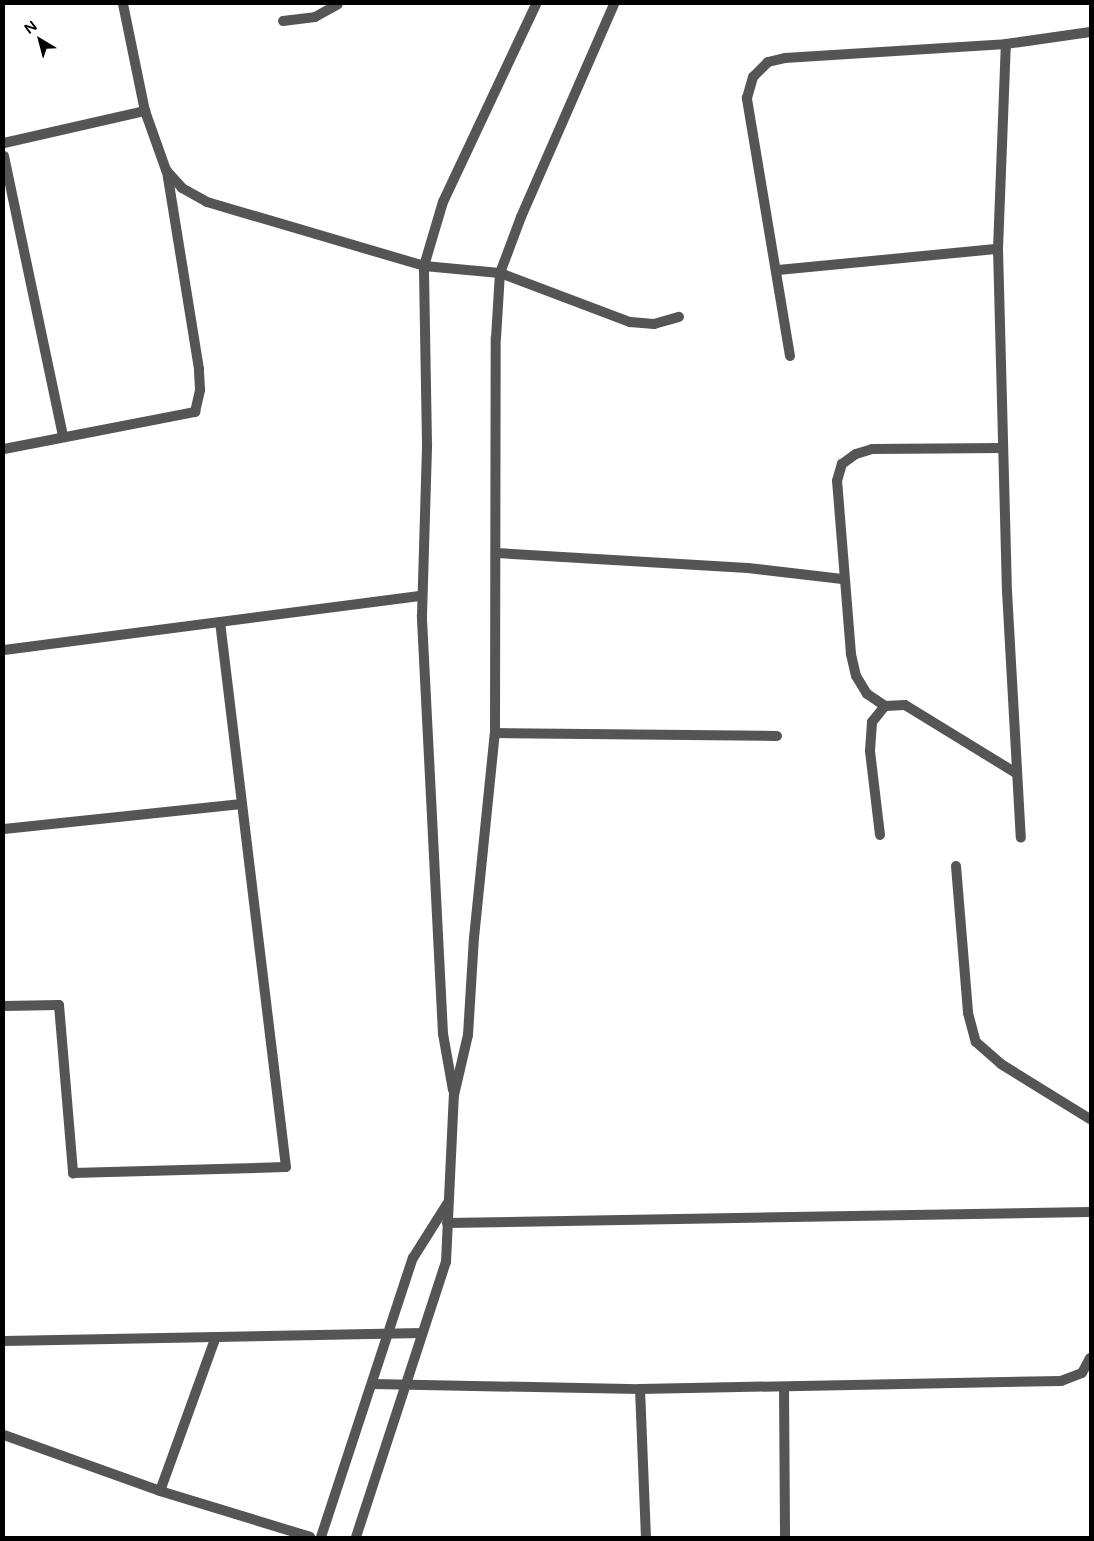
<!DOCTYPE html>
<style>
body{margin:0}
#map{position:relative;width:1094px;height:1541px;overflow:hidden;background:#fff;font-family:"Varela Round",sans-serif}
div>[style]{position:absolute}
.minor>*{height:10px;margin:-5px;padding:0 5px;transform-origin:5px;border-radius:5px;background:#555}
span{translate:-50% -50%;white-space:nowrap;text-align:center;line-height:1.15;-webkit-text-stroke:4px #fff;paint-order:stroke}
.frame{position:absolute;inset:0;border:5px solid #000;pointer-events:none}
.north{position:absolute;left:15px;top:15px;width:50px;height:50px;-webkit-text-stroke:4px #fff;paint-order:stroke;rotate:323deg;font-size:14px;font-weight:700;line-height:20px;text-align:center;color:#000}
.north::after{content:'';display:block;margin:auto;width:18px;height:22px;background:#000;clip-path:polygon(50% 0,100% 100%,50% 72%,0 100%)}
</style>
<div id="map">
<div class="minor">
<i style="left:123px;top:4px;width:109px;rotate:78.4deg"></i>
<i style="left:145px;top:111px;width:63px;rotate:70.4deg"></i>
<i style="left:166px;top:170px;width:24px;rotate:48deg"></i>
<i style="left:182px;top:188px;width:29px;rotate:29deg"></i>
<i style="left:207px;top:202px;width:226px;rotate:16.4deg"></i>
<i style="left:424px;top:266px;width:76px;rotate:5.3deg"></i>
<i style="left:500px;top:273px;width:139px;rotate:20.7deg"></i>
<i style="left:630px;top:322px;width:24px;rotate:5deg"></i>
<i style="left:654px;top:324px;width:26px;rotate:-16deg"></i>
<i style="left:283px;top:21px;width:32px;rotate:-7deg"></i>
<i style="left:315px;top:17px;width:26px;rotate:-29deg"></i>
<i style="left:4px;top:143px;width:145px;rotate:-12.8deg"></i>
<i style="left:4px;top:156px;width:287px;rotate:78.1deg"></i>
<i style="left:998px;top:249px;width:342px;rotate:88.5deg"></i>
<i style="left:1007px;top:591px;width:247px;rotate:86.8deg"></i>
<i style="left:778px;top:270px;width:221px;rotate:-5.5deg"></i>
<i style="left:998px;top:249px;width:205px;rotate:-87.8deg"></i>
<i style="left:1006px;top:44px;width:85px;rotate:-8.1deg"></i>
<i style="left:790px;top:356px;width:262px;rotate:-99.5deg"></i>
<i style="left:747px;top:98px;width:22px;rotate:-74deg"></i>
<i style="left:753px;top:77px;width:21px;rotate:-45deg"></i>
<i style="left:768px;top:62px;width:17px;rotate:-13deg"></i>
<i style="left:785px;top:58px;width:221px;rotate:-3.6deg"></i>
<i style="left:4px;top:449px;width:195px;rotate:-11deg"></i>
<i style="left:195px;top:412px;width:23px;rotate:-77deg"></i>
<i style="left:200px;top:390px;width:21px;rotate:-93deg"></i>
<i style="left:199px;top:369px;width:201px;rotate:-99.2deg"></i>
<i style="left:496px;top:553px;width:252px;rotate:3.4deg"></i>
<i style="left:748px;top:568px;width:95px;rotate:6.7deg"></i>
<i style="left:4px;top:650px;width:421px;rotate:-7.4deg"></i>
<i style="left:885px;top:706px;width:22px;rotate:-146deg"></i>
<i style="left:867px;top:694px;width:21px;rotate:-121deg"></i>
<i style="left:856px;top:676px;width:23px;rotate:-103deg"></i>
<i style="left:851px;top:654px;width:174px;rotate:-94.6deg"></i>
<i style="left:837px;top:481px;width:18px;rotate:-74deg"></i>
<i style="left:842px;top:464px;width:17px;rotate:-36deg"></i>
<i style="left:856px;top:454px;width:17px;rotate:-17deg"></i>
<i style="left:872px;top:449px;width:131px;rotate:-0.4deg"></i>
<i style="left:495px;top:733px;width:282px;rotate:0.6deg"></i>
<i style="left:4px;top:829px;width:239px;rotate:-6deg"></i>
<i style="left:880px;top:835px;width:85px;rotate:-96.8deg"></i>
<i style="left:870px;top:751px;width:29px;rotate:-86deg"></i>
<i style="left:872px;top:722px;width:21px;rotate:-51deg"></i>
<i style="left:885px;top:706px;width:20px;rotate:-3deg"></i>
<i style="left:905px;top:705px;width:130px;rotate:31.5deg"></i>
<i style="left:956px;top:866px;width:147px;rotate:85.3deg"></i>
<i style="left:968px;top:1013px;width:30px;rotate:75deg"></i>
<i style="left:976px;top:1042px;width:33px;rotate:41deg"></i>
<i style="left:1001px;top:1064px;width:105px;rotate:31.7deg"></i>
<i style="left:4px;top:1006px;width:55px;rotate:-1deg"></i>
<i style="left:59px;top:1005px;width:169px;rotate:85.2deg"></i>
<i style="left:73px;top:1173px;width:213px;rotate:-1.6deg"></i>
<i style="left:286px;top:1167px;width:549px;rotate:-96.9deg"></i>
<i style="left:453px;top:1090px;width:57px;rotate:-100.1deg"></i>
<i style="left:443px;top:1034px;width:419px;rotate:-92.9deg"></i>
<i style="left:422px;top:616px;width:172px;rotate:-88.3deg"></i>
<i style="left:427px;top:444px;width:178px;rotate:-91deg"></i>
<i style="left:424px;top:266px;width:67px;rotate:-73.5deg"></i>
<i style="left:443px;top:202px;width:219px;rotate:-64.8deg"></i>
<i style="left:447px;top:1223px;width:643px;rotate:-0.98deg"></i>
<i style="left:4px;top:1341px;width:418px;rotate:-1.1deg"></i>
<i style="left:373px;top:1384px;width:267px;rotate:1.1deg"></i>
<i style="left:640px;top:1389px;width:421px;rotate:-1.1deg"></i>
<i style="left:1061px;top:1381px;width:22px;rotate:-21deg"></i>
<i style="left:1082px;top:1373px;width:17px;rotate:-62deg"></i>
<i style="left:784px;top:1388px;width:149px;rotate:89.6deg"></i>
<i style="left:640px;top:1389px;width:148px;rotate:87.7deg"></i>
<i style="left:4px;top:1435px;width:166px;rotate:19.7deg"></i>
<i style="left:160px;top:1491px;width:157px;rotate:17deg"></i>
<i style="left:160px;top:1491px;width:162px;rotate:-70.1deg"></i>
<i style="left:321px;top:1537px;width:294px;rotate:-71.8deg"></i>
<i style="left:413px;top:1258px;width:64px;rotate:-57.8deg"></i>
<i style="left:356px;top:1537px;width:289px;rotate:-71.9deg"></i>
<i style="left:446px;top:1262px;width:167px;rotate:-87.3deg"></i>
<i style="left:454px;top:1095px;width:62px;rotate:-76.9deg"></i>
<i style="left:468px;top:1035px;width:97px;rotate:-86.5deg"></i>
<i style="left:474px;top:938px;width:206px;rotate:-84.2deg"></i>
<i style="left:495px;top:733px;width:395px;rotate:-89.9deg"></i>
<i style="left:496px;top:338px;width:65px;rotate:-86.5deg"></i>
<i style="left:500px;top:273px;width:60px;rotate:-69.4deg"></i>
<i style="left:521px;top:217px;width:232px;rotate:-66.4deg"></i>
</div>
<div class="frame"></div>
<div class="north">N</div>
</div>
